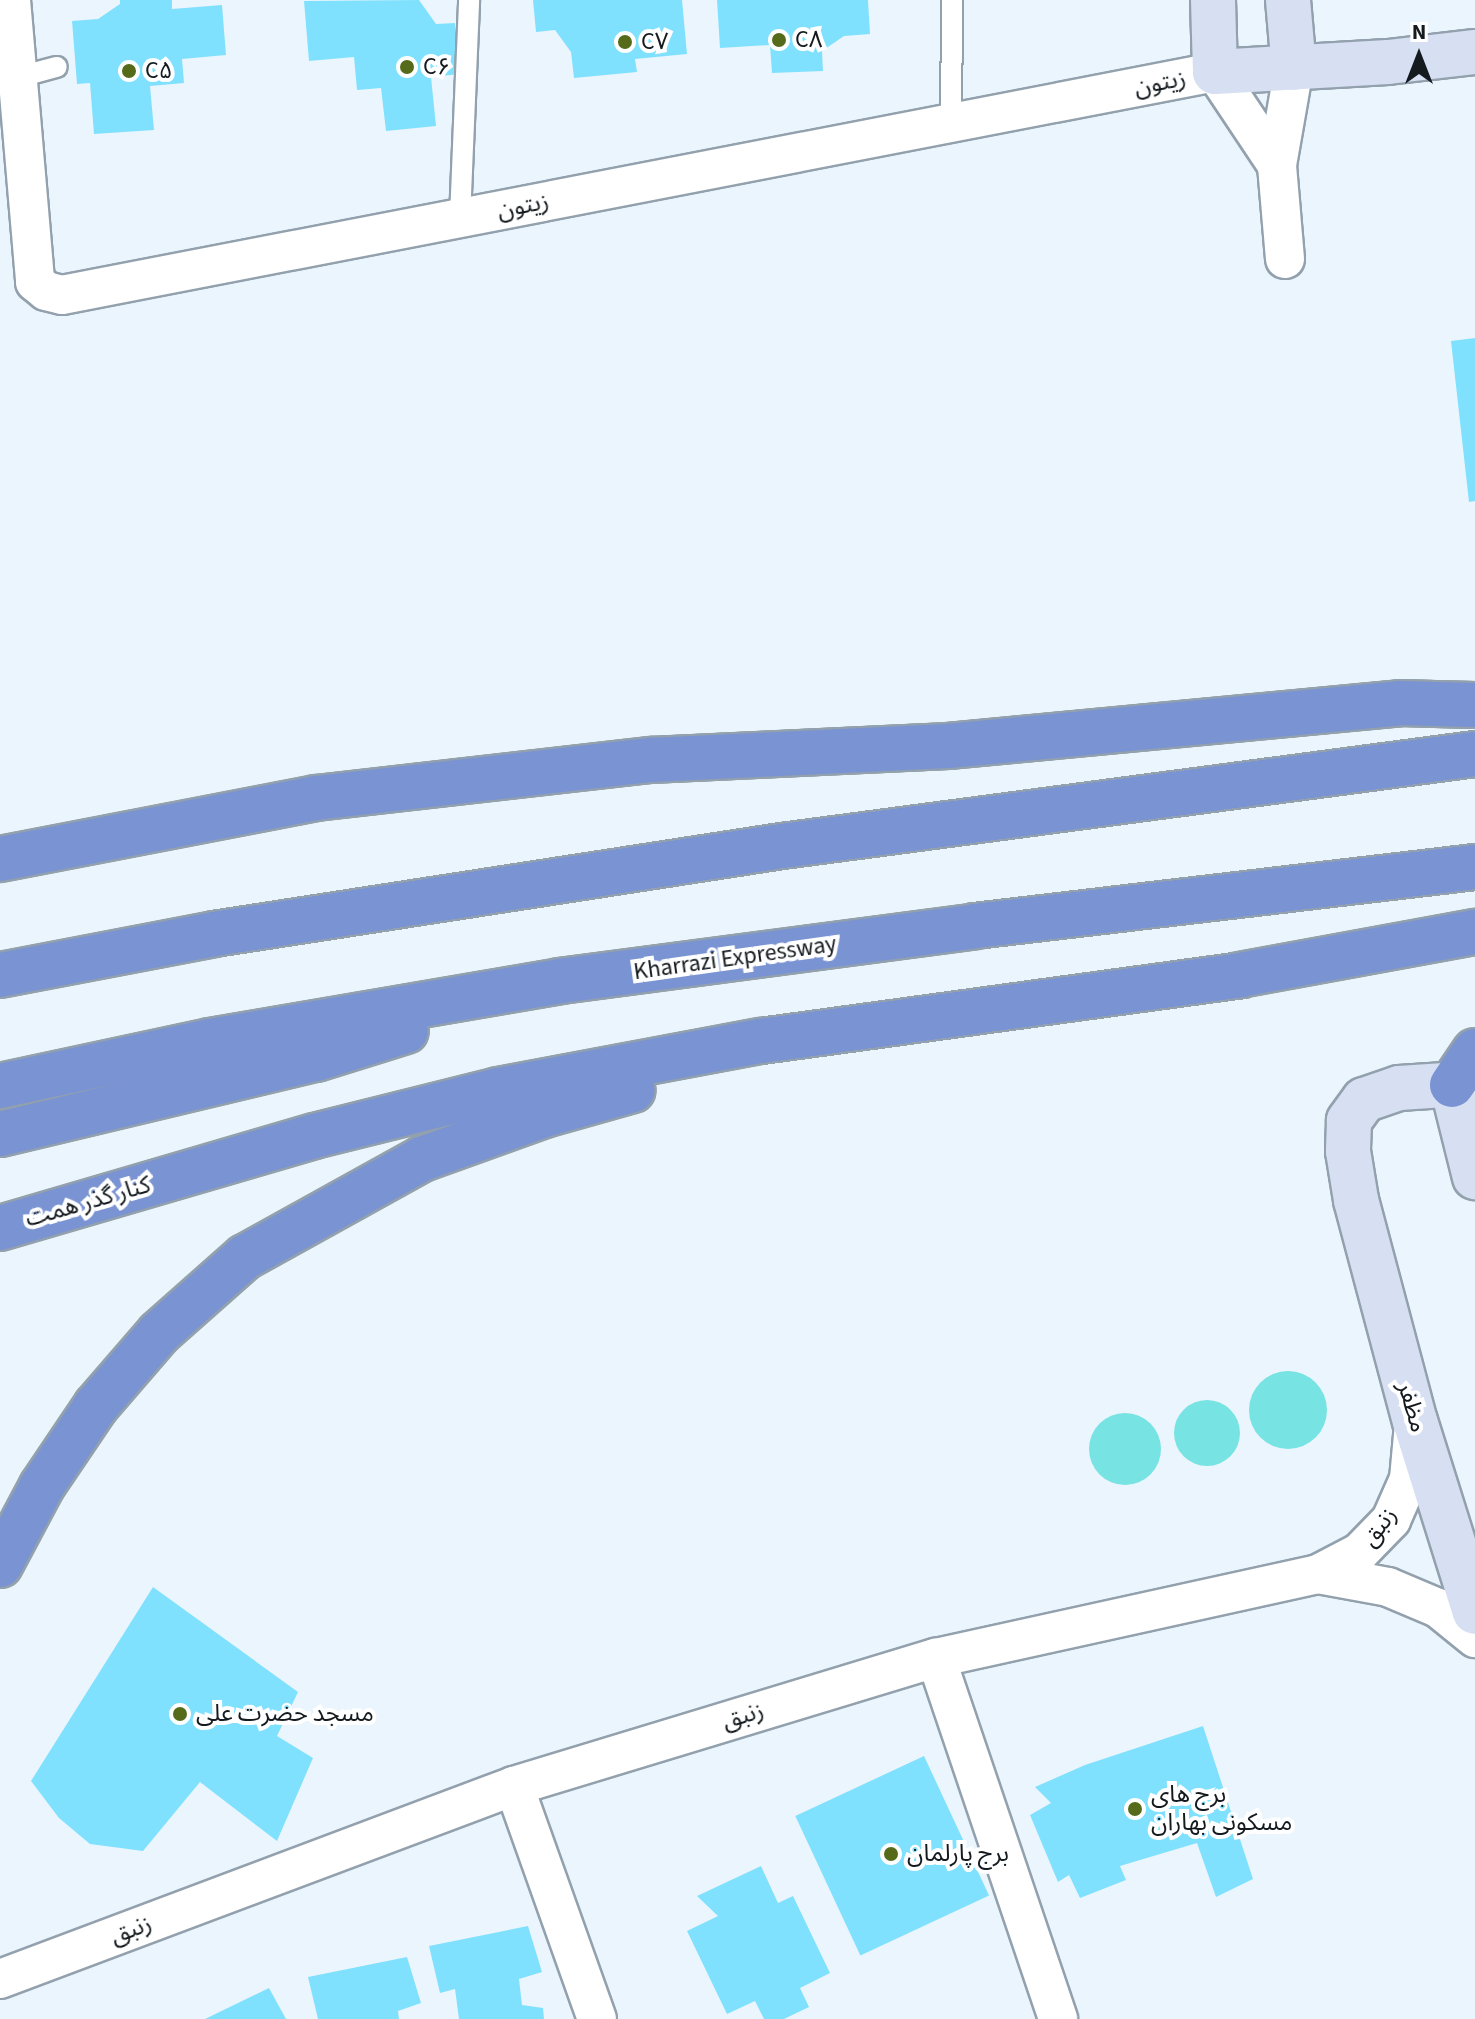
<!DOCTYPE html>
<meta charset="utf-8">
<style>
body{margin:0}
#map{position:relative;width:1475px;height:2019px;overflow:hidden;background:#ebf5fd;font-family:"Source Sans 3","Noto Sans Arabic",sans-serif}
div>[style]{position:absolute}
.water>*{inset:0;background:#78e3e3}
.round{border-radius:50%}
.building>*{inset:0;background:#80e1fe;transform-origin:0 0}
.roads{filter:drop-shadow(2px 0 #92a1ad) drop-shadow(-2px 0 #92a1ad) drop-shadow(0 2px #92a1ad) drop-shadow(0 -2px #92a1ad)}
.lane>*{height:20px;margin:-10px;padding:0 10px;transform-origin:10px;border-radius:10px;background:#fff}
.street>*{height:38px;margin:-19px;padding:0 19px;transform-origin:19px;border-radius:19px;background:#fff}
.secondary>*{height:44px;margin:-22px;padding:0 22px;transform-origin:22px;border-radius:22px;background:#d7dff2}
.highway>*{height:44px;margin:-22px;padding:0 22px;transform-origin:22px;border-radius:22px;background:#7a93d2}
.dots>*{width:22px;height:22px;translate:-50% -50%;box-sizing:border-box;border:4px solid #fff;border-radius:50%}
span{translate:-50% -50%;white-space:nowrap;text-align:center;line-height:1.15;-webkit-text-stroke:8px #fff;paint-order:stroke}
.poi-label{font-size:24px;color:#141a1e}
.left{translate:0 -50%;text-align:left}
.street-label{font-size:24px;color:#141a1e}
.north{position:absolute;left:1379px;top:16px;width:80px;height:80px;-webkit-text-stroke:6px #fff;paint-order:stroke;rotate:0deg;font-size:22px;font-weight:700;line-height:32px;text-align:center;color:#141a1e}
.north::after{content:'';display:block;margin:auto;width:28px;height:36px;background:#141a1e;clip-path:polygon(50% 0,100% 100%,50% 72%,0 100%)}
</style>
<div id="map">
<div class="water">
<i class="round" style="left:1249px;top:1371px;width:78px;height:78px"></i>
<i class="round" style="left:1174px;top:1400px;width:66px;height:66px"></i>
<i class="round" style="left:1089px;top:1413px;width:72px;height:72px"></i>
</div>
<div class="building">
<i style="clip-path:polygon(120px 0,172px 0,172px 9px,222px 5px,226px 55px,182px 59px,184px 83px,150px 86px,154px 130px,94px 134px,90px 83px,77px 84px,72px 21px,98px 19px,120px 4px)"></i>
<i style="clip-path:polygon(419px 0,436px 24px,455px 23px,460px 74px,431px 77px,436px 126px,386px 131px,381px 88px,357px 90px,354px 57px,309px 61px,304px 1px)"></i>
<i style="clip-path:polygon(533px 0,682px 0,687px 54px,635px 59px,637px 72px,574px 78px,571px 52px,555px 30px,536px 32px)"></i>
<i style="clip-path:polygon(717px 0,868px 0,870px 34px,844px 36px,822px 51px,823px 71px,772px 73px,770px 45px,720px 48px)"></i>
<i style="clip-path:polygon(1475px 338px,1475px 501px,1469px 502px,1451px 341px)"></i>
<i style="clip-path:polygon(153px 1587px,298px 1692px,277px 1736px,313px 1758px,277px 1841px,200px 1782px,143px 1851px,90px 1844px,59px 1818px,31px 1781px)"></i>
<i style="clip-path:polygon(1203px 1726px,1253px 1879px,1216px 1897px,1197px 1843px,1120px 1866px,1126px 1880px,1080px 1898px,1069px 1875px,1058px 1882px,1030px 1815px,1051px 1803px,1035px 1787px,1085px 1765px)"></i>
<i style="left:924px;top:1756px;width:154px;height:142px;rotate:65deg"></i>
<i style="clip-path:polygon(761px 1866px,778px 1903px,793px 1896px,830px 1973px,800px 1988px,809px 2007px,784px 2019px,764px 2019px,755px 2001px,727px 2014px,687px 1931px,718px 1916px,697px 1896px)"></i>
<i style="clip-path:polygon(528px 1926px,542px 1972px,519px 1979px,522px 2005px,543px 2008px,544px 2019px,459px 2019px,455px 1989px,440px 1993px,429px 1946px)"></i>
<i style="clip-path:polygon(407px 1957px,421px 2003px,398px 2011px,399px 2019px,318px 2019px,308px 1977px)"></i>
<i style="clip-path:polygon(269px 1988px,286px 2019px,205px 2019px)"></i>
</div>
<div class="roads">
<div class="lane">
<i style="left:19px;top:77px;width:39px;rotate:-15deg"></i>
<i style="left:951px;top:123px;width:123px;rotate:-89.5deg"></i>
<i style="left:460px;top:218px;width:218px;rotate:-87.6deg"></i>
</div>
<div class="street">
<i style="left:11px;top:0;width:283px;rotate:85.1deg"></i>
<i style="left:35px;top:282px;width:14px;rotate:39deg"></i>
<i style="left:46px;top:291px;width:16px;rotate:14deg"></i>
<i style="left:62px;top:295px;width:1174px;rotate:-10.95deg"></i>
<i style="left:1215px;top:72px;width:112px;rotate:56.3deg"></i>
<i style="left:1285px;top:259px;width:94px;rotate:-94.9deg"></i>
<i style="left:1277px;top:165px;width:98px;rotate:-80.1deg"></i>
<i style="left:1318px;top:1574px;width:71px;rotate:10.5deg"></i>
<i style="left:1388px;top:1587px;width:54px;rotate:22.8deg"></i>
<i style="left:1438px;top:1608px;width:48px;rotate:39deg"></i>
<i style="left:936px;top:1658px;width:381px;rotate:71.3deg"></i>
<i style="left:514px;top:1786px;width:247px;rotate:70.4deg"></i>
<i style="left:0;top:1979px;width:549px;rotate:-20.58deg"></i>
<i style="left:514px;top:1786px;width:441px;rotate:-16.9deg"></i>
<i style="left:936px;top:1658px;width:391px;rotate:-12.4deg"></i>
<i style="left:1318px;top:1574px;width:47px;rotate:-27.6deg"></i>
<i style="left:1360px;top:1552px;width:45px;rotate:-45.9deg"></i>
<i style="left:1391px;top:1520px;width:45px;rotate:-66.3deg"></i>
<i style="left:1409px;top:1479px;width:55px;rotate:-84.8deg"></i>
</div>
<div class="secondary">
<i style="left:1213px;top:0;width:72px;rotate:88.4deg"></i>
<i style="left:1215px;top:72px;width:173px;rotate:-3.3deg"></i>
<i style="left:1388px;top:62px;width:88px;rotate:-6.6deg"></i>
<i style="left:1288px;top:0;width:68px;rotate:85deg"></i>
<i style="left:1475px;top:1083px;width:76px;rotate:176.2deg"></i>
<i style="left:1399px;top:1088px;width:37px;rotate:161deg"></i>
<i style="left:1364px;top:1100px;width:26px;rotate:126deg"></i>
<i style="left:1349px;top:1121px;width:30px;rotate:92deg"></i>
<i style="left:1348px;top:1151px;width:50px;rotate:80.7deg"></i>
<i style="left:1356px;top:1200px;width:229px;rotate:75.1deg"></i>
<i style="left:1415px;top:1421px;width:200px;rotate:72.6deg"></i>
<i style="left:1452px;top:1085px;width:95px;rotate:76deg"></i>
</div>
<div class="highway">
<i style="left:0;top:859px;width:322px;rotate:-10.9deg"></i>
<i style="left:316px;top:798px;width:337px;rotate:-6.5deg"></i>
<i style="left:651px;top:760px;width:297px;rotate:-2.7deg"></i>
<i style="left:948px;top:746px;width:454px;rotate:-5.4deg"></i>
<i style="left:1400px;top:703px;width:75px;rotate:1.5deg"></i>
<i style="left:0;top:975px;width:218px;rotate:-10.8deg"></i>
<i style="left:214px;top:934px;width:575px;rotate:-8.81deg"></i>
<i style="left:782px;top:846px;width:699px;rotate:-7.56deg"></i>
<i style="left:1452px;top:1085px;width:41px;rotate:-55.9deg"></i>
<i style="left:0;top:1086px;width:215px;rotate:-12.1deg"></i>
<i style="left:210px;top:1041px;width:355px;rotate:-9.7deg"></i>
<i style="left:560px;top:981px;width:419px;rotate:-7.5deg"></i>
<i style="left:975px;top:926px;width:503px;rotate:-6.73deg"></i>
<i style="left:0;top:1134px;width:325px;rotate:-13.4deg"></i>
<i style="left:316px;top:1059px;width:94px;rotate:-17.3deg"></i>
<i style="left:0;top:1228px;width:327px;rotate:-16.3deg"></i>
<i style="left:314px;top:1136px;width:190px;rotate:-14deg"></i>
<i style="left:498px;top:1090px;width:268px;rotate:-10.6deg"></i>
<i style="left:761px;top:1041px;width:484px;rotate:-7.8deg"></i>
<i style="left:1240px;top:975px;width:239px;rotate:-10.4deg"></i>
<i style="left:0;top:1565px;width:89px;rotate:-62deg"></i>
<i style="left:42px;top:1486px;width:97px;rotate:-56deg"></i>
<i style="left:96px;top:1406px;width:96px;rotate:-49.2deg"></i>
<i style="left:159px;top:1333px;width:115px;rotate:-41.5deg"></i>
<i style="left:245px;top:1257px;width:202px;rotate:-29deg"></i>
<i style="left:422px;top:1159px;width:130px;rotate:-19.8deg"></i>
<i style="left:544px;top:1115px;width:92px;rotate:-15.7deg"></i>
</div>
</div>
<div class="dots">
<i style="left:779px;top:40px;background:#566b1a"></i>
<i style="left:625px;top:42px;background:#566b1a"></i>
<i style="left:407px;top:67px;background:#566b1a"></i>
<i style="left:129px;top:71px;background:#566b1a"></i>
<i style="left:180px;top:1714px;background:#566b1a"></i>
<i style="left:1135px;top:1809px;background:#566b1a"></i>
<i style="left:891px;top:1854px;background:#566b1a"></i>
</div>
<div class="poi-label">
<span class="left" style="left:795px;top:40px">C۸</span>
<span class="left" style="left:641px;top:42px">C۷</span>
<span class="left" style="left:423px;top:67px">C۶</span>
<span class="left" style="left:145px;top:71px">C۵</span>
<span class="left" style="left:196px;top:1714px">مسجد حضرت علی</span>
<span class="left" style="left:1151px;top:1809px">برج های<br>مسکونی بهاران</span>
<span class="left" style="left:907px;top:1854px">برج پارلمان</span>
</div>
<div class="street-label">
<span style="left:1160px;top:83px;rotate:-11deg">زیتون</span>
<span style="left:523px;top:206px;rotate:-11deg">زیتون</span>
<span style="left:735px;top:958px;rotate:-8deg">Kharrazi Expressway</span>
<span style="left:88px;top:1202px;rotate:-16deg">کنار گذر همت</span>
<span style="left:1412px;top:1407px;rotate:74deg">مظفر</span>
<span style="left:1379px;top:1527px;rotate:-52deg">زنبق</span>
<span style="left:743px;top:1716px;rotate:-17deg">زنبق</span>
<span style="left:131px;top:1930px;rotate:-21deg">زنبق</span>
</div>
<div class="north">N</div>
</div>
